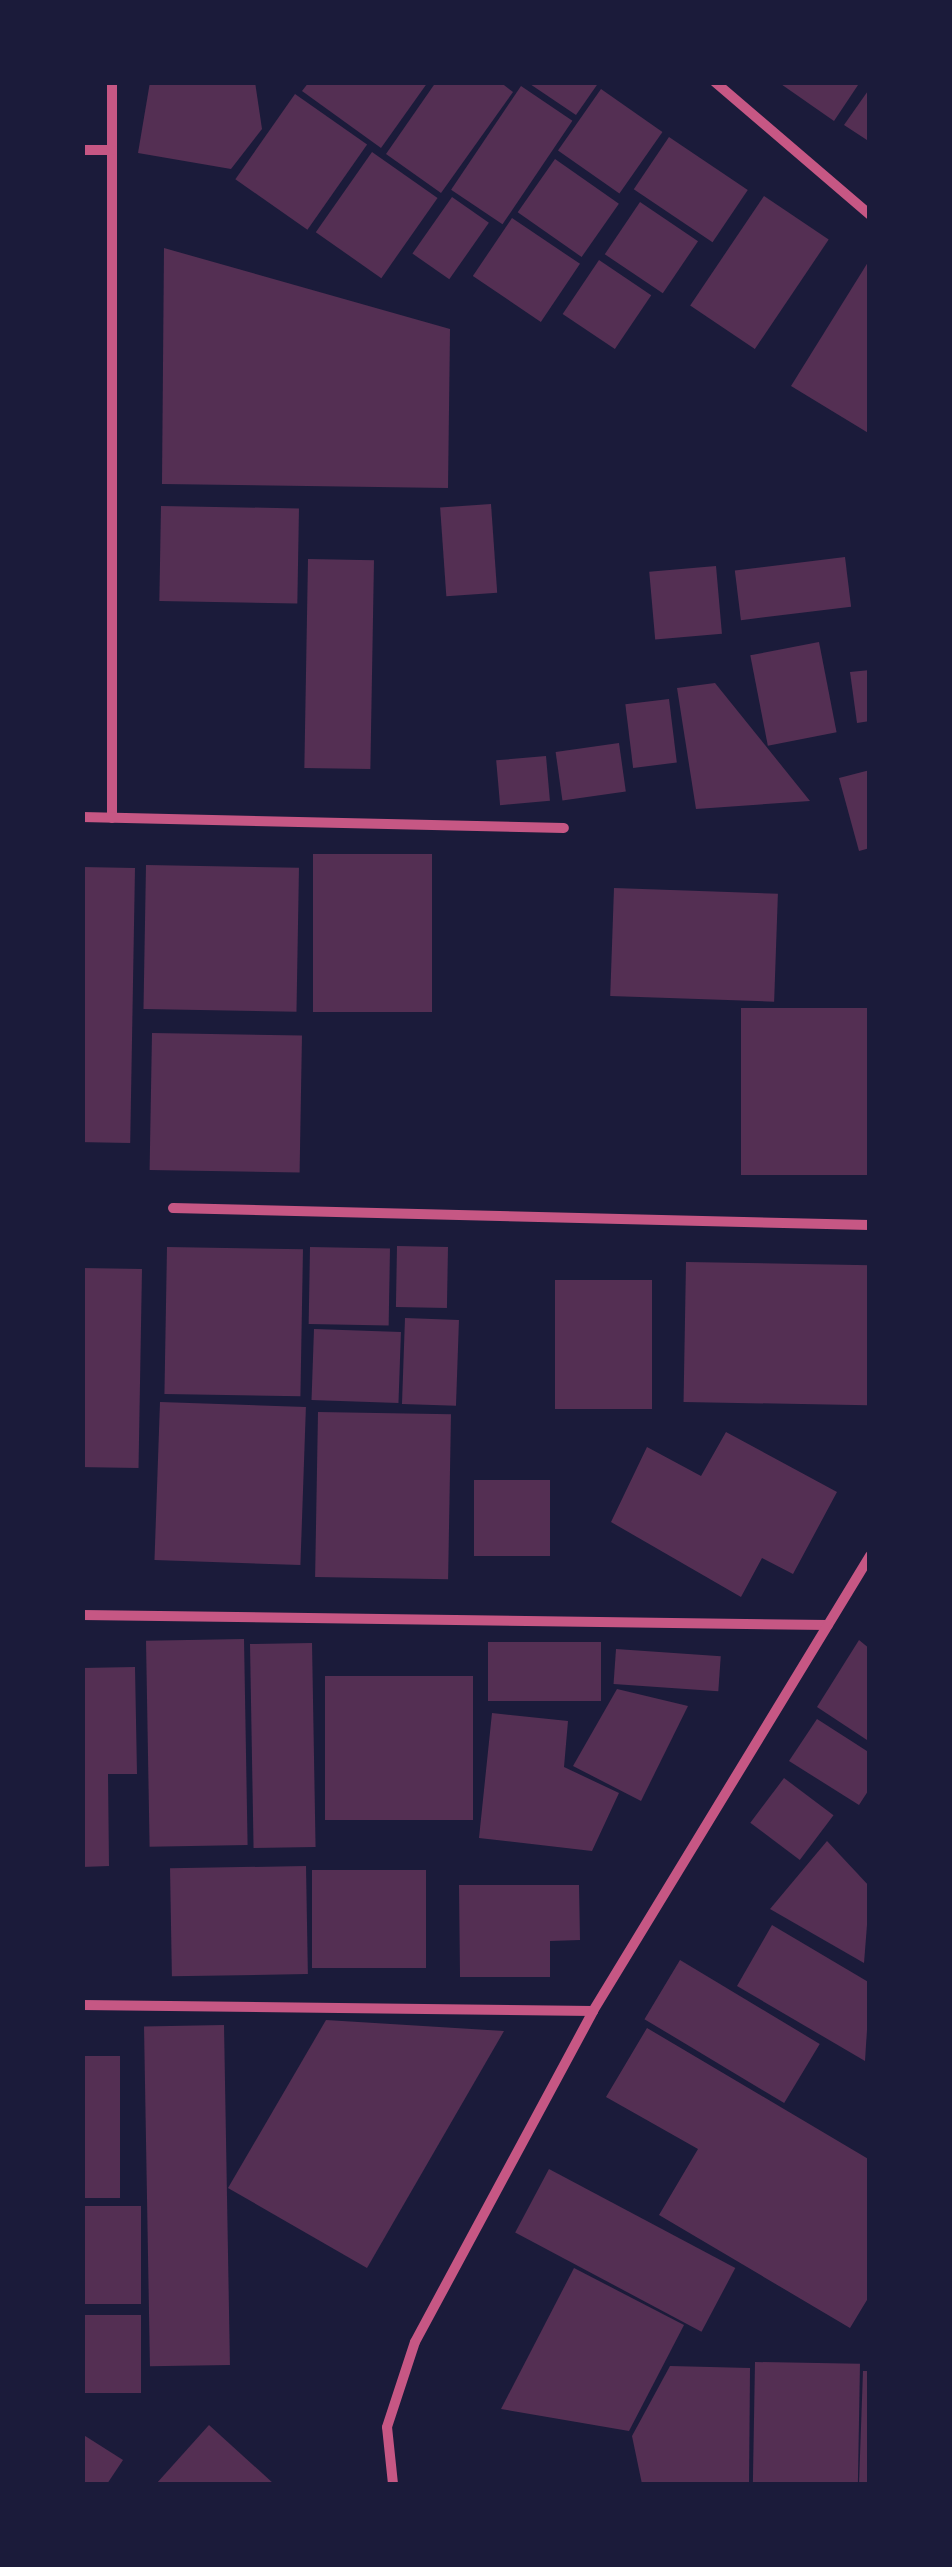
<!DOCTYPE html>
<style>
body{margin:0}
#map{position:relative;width:952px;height:2567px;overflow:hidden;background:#1b1b3a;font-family:"Alegreya Sans",sans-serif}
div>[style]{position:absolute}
.building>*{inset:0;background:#542f53;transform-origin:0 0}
.minor>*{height:10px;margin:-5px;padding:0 5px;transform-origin:5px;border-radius:5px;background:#c65784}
span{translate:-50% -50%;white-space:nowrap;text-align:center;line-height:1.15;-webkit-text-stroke:10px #1b1b3a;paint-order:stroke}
.frame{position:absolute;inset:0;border:85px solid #1b1b3a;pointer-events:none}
</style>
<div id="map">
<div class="building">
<i style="clip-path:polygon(150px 82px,255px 82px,262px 129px,231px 169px,138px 153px)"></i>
<i style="clip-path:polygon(309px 82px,428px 82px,381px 148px,302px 91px)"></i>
<i style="clip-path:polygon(436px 82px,500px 82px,513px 92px,441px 193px,386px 154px)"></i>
<i style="clip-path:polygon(527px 82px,599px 82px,576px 115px)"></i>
<i style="clip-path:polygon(778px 82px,860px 82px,834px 121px)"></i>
<i style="left:521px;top:86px;width:62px;height:125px;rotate:34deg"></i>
<i style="clip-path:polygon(870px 88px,870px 142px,844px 125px)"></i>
<i style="left:601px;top:89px;width:75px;height:75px;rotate:35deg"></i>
<i style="left:295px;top:94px;width:88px;height:104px;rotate:35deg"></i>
<i style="left:669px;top:137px;width:95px;height:63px;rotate:34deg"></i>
<i style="left:372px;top:152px;width:80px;height:98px;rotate:35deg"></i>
<i style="left:555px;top:159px;width:78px;height:65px;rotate:35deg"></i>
<i style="left:764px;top:196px;width:78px;height:132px;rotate:34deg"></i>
<i style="left:452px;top:197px;width:45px;height:69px;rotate:35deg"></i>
<i style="left:640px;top:202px;width:70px;height:63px;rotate:34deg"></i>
<i style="left:512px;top:218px;width:82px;height:70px;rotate:34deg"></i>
<i style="clip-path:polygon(164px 248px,450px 329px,448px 488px,162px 484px)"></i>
<i style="clip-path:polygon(870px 259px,870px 434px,791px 386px)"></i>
<i style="left:599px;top:260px;width:63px;height:65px;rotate:34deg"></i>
<i style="left:491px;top:504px;width:89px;height:51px;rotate:86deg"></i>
<i style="left:161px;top:506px;width:138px;height:95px;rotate:1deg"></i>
<i style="left:845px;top:557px;width:50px;height:111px;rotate:83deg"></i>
<i style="left:308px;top:559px;width:66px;height:209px;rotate:1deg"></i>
<i style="left:716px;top:566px;width:68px;height:67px;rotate:85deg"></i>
<i style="left:819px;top:642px;width:92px;height:70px;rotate:79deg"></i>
<i style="clip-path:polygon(870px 670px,870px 721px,857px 723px,850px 672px)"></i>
<i style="clip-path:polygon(715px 683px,773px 755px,810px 801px,696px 809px,677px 688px)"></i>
<i style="left:669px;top:699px;width:64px;height:44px;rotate:83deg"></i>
<i style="left:619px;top:743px;width:49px;height:64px;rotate:82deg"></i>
<i style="left:546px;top:756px;width:45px;height:50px;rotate:85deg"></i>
<i style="clip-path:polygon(870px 770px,870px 848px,859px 851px,839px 778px)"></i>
<i style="left:313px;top:854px;width:119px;height:158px"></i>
<i style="left:146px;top:865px;width:153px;height:144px;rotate:1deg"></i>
<i style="left:82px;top:867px;width:53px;height:275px;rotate:1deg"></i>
<i style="left:614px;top:888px;width:164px;height:108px;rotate:2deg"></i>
<i style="left:870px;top:1008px;width:167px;height:129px;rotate:90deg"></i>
<i style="left:152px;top:1033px;width:150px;height:137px;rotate:1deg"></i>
<i style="left:397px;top:1246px;width:51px;height:61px;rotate:1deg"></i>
<i style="left:167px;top:1247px;width:136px;height:147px;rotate:1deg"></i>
<i style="left:310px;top:1247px;width:80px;height:77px;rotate:1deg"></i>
<i style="left:686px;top:1262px;width:184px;height:140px;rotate:1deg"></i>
<i style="left:82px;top:1268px;width:60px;height:199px;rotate:1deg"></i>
<i style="left:555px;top:1280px;width:97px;height:129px"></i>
<i style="left:405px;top:1318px;width:54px;height:86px;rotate:2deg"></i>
<i style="left:314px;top:1329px;width:87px;height:71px;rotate:2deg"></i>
<i style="left:160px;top:1402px;width:146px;height:158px;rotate:2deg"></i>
<i style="left:318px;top:1412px;width:133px;height:165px;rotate:1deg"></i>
<i style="clip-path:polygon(726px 1432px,837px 1492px,793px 1574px,762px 1558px,741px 1597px,611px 1522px,647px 1447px,701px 1476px)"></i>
<i style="left:474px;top:1480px;width:76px;height:76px"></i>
<i style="left:244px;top:1639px;width:206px;height:98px;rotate:89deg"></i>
<i style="clip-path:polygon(859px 1640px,870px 1649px,870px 1742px,817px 1707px)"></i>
<i style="left:488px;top:1642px;width:113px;height:59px"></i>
<i style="left:312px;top:1643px;width:204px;height:62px;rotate:89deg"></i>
<i style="left:616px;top:1649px;width:105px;height:35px;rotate:4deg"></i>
<i style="clip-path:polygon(135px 1667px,137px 1774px,108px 1774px,109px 1866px,82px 1867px,82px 1668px)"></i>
<i style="left:325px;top:1676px;width:148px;height:144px"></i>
<i style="clip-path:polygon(617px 1689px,688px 1706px,641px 1801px,573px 1766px)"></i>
<i style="clip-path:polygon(492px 1713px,568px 1721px,564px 1767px,619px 1793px,592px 1851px,479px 1838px)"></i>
<i style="clip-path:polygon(817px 1719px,870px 1753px,870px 1788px,859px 1805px,789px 1761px)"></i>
<i style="left:784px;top:1778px;width:62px;height:56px;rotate:37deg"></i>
<i style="clip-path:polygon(827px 1841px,870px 1887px,864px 1963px,770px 1909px)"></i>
<i style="left:306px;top:1866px;width:108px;height:136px;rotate:89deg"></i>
<i style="left:312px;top:1870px;width:114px;height:98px"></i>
<i style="clip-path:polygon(459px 1885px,579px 1885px,580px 1940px,550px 1941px,550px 1977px,460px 1977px)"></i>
<i style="clip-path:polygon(772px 1925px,870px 1983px,865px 2061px,737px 1986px)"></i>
<i style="left:680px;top:1960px;width:163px;height:69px;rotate:31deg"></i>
<i style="clip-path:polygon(326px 2020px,504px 2031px,367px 2268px,228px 2188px)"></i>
<i style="left:224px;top:2025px;width:340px;height:80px;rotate:89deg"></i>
<i style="clip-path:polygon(647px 2028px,870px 2160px,870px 2295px,850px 2328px,659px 2215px,698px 2149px,606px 2097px)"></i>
<i style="left:82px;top:2056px;width:38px;height:142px"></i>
<i style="left:549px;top:2169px;width:211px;height:72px;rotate:28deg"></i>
<i style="left:82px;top:2206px;width:59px;height:98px"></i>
<i style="clip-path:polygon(574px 2268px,684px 2325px,629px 2431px,501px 2409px)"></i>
<i style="left:82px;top:2315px;width:59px;height:78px"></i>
<i style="left:755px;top:2362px;width:105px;height:122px;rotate:1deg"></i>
<i style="clip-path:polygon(670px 2366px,750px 2368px,749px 2484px,642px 2484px,632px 2436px)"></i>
<i style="clip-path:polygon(863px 2371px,870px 2371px,870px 2484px,859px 2484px)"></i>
<i style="clip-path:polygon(209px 2425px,274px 2484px,156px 2484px)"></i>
<i style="clip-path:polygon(82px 2434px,123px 2460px,107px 2484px,82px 2484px)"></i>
</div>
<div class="minor">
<i style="left:112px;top:82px;width:736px;rotate:90deg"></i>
<i style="left:715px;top:82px;width:204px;rotate:40.6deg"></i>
<i style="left:82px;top:150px;width:30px"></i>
<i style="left:82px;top:817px;width:482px;rotate:1.3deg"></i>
<i style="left:173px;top:1208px;width:697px;rotate:1.4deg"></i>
<i style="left:82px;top:1615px;width:746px;rotate:0.77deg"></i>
<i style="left:82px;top:2005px;width:511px;rotate:0.67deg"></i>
<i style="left:393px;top:2484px;width:57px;rotate:-96deg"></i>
<i style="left:387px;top:2427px;width:89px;rotate:-71.8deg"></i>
<i style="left:415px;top:2342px;width:376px;rotate:-61.7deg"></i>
<i style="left:593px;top:2011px;width:533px;rotate:-58.67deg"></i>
</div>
<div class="frame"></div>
</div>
